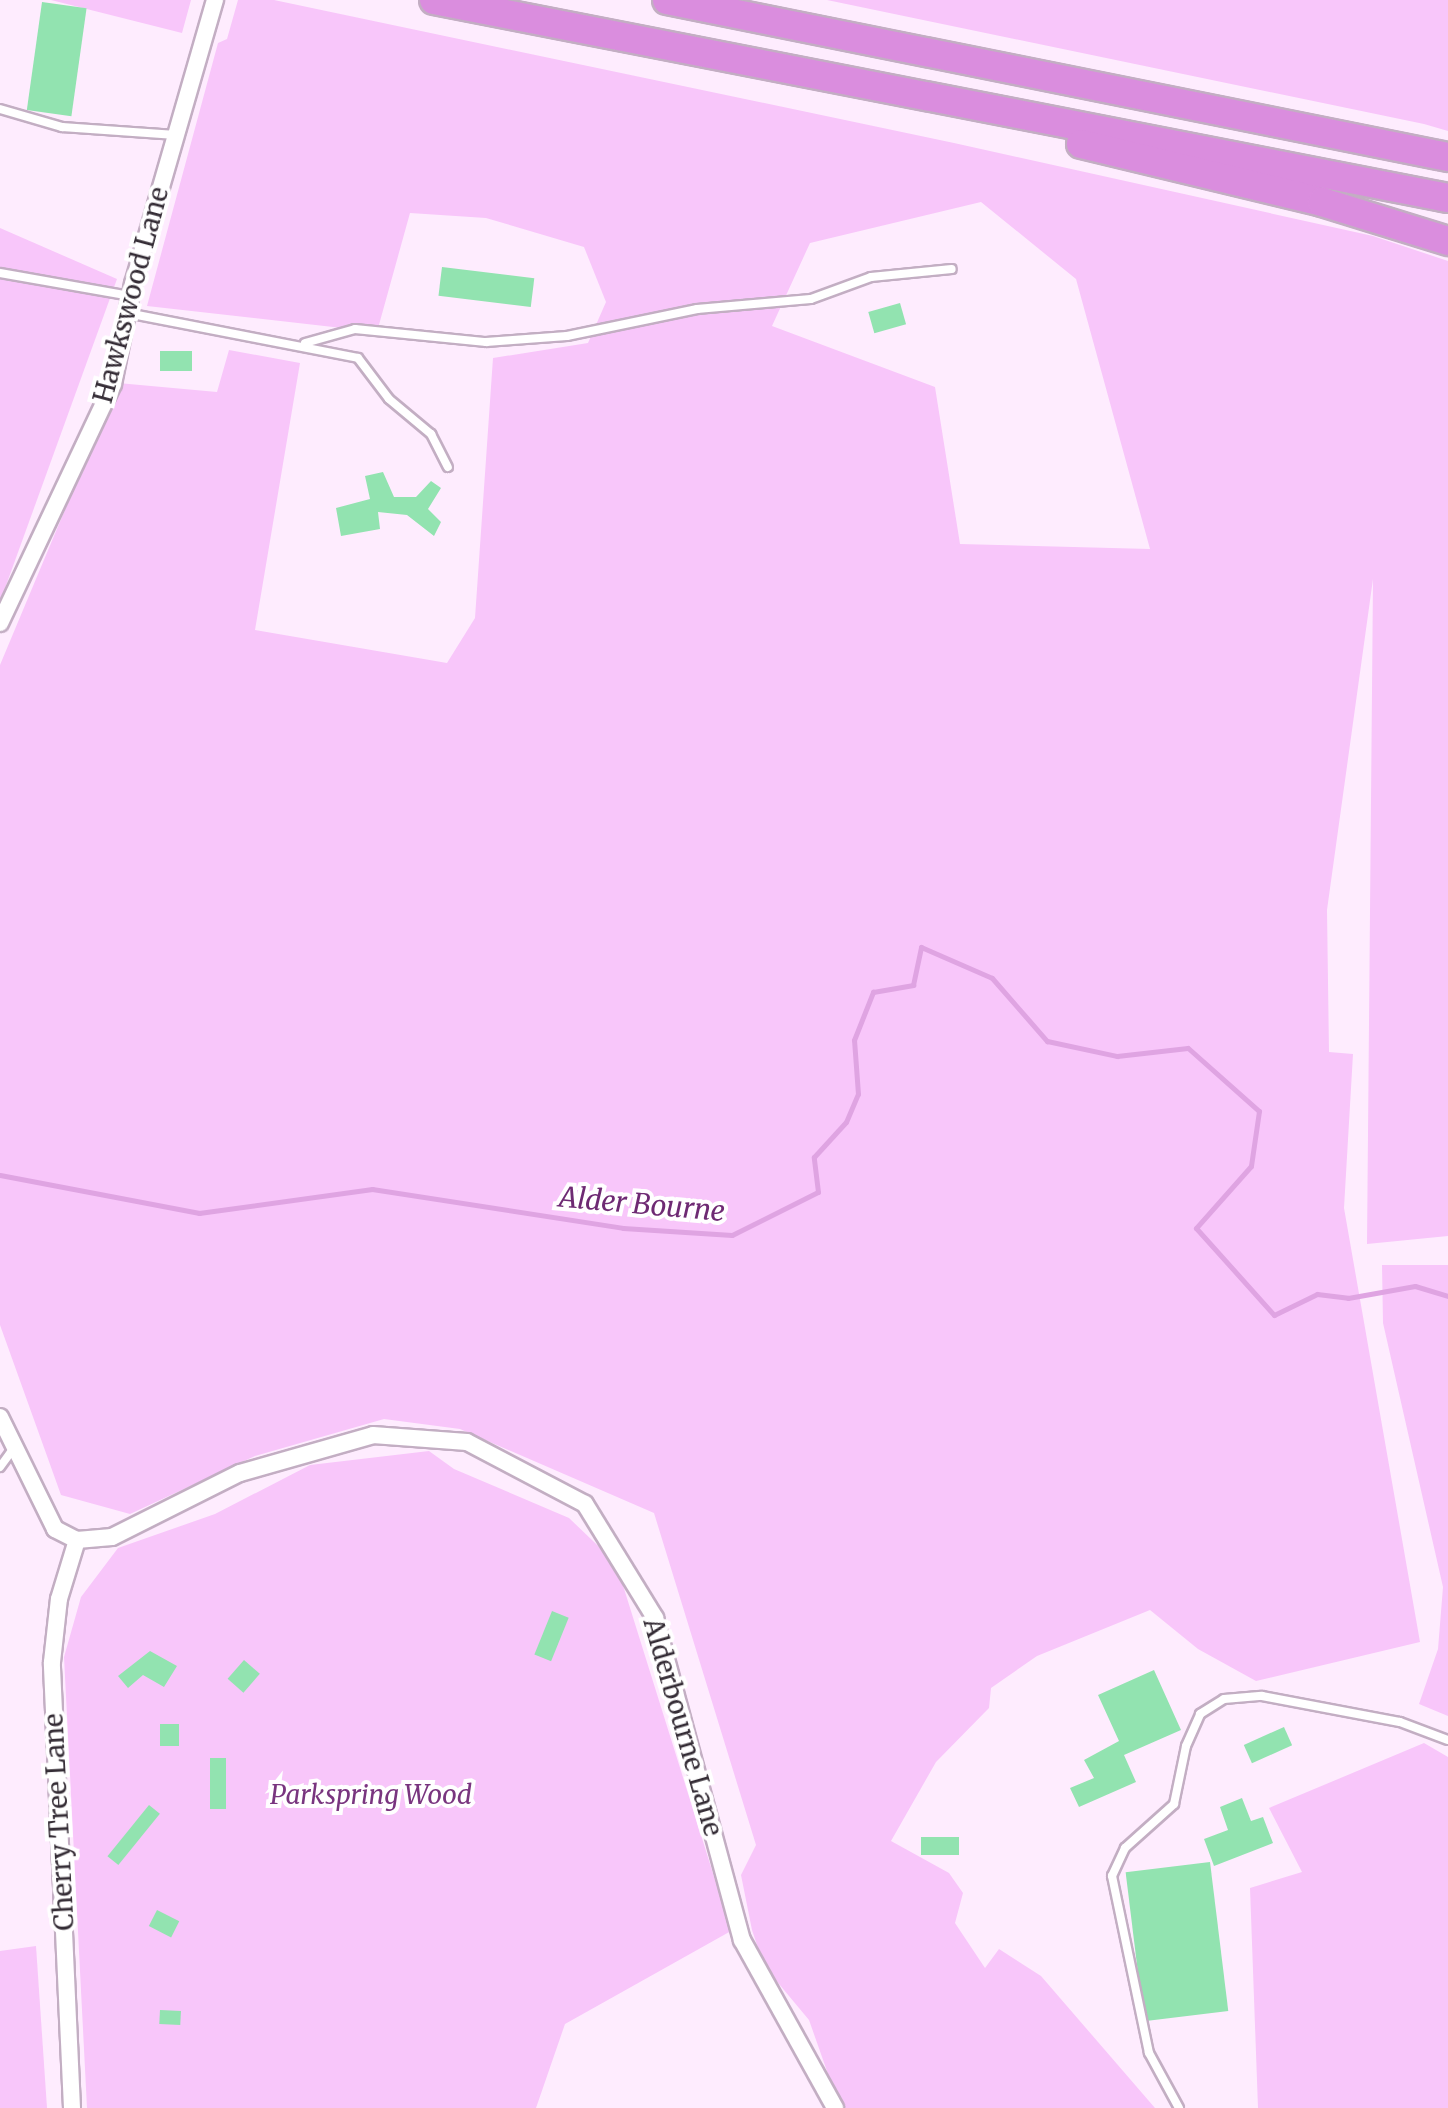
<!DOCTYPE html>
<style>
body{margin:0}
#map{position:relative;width:1448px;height:2108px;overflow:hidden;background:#feecfe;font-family:Merriweather,serif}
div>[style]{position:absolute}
.green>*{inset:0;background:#f8c6fa}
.stream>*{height:5px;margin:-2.5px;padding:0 2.5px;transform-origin:2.5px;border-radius:2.5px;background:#dfa4e2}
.building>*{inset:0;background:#92e3b0;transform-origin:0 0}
.roads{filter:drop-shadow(2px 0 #c3aec3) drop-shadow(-2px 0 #c3aec3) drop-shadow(0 2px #c3aec3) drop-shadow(0 -2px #c3aec3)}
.lane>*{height:8px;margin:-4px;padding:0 4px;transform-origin:4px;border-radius:4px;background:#fff}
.street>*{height:16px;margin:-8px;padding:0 8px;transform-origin:8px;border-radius:8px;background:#fff}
.highway>*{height:28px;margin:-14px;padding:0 14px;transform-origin:14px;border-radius:14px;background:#da8dde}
span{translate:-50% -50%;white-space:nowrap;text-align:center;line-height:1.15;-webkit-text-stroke:8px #fff;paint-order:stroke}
.street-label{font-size:26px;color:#342c35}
.park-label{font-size:26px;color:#79357f;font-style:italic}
.water-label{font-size:28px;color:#6e2a73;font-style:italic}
</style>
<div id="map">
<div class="green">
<i style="clip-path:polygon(51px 0,191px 0,182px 33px)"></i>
<i style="clip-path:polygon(evenodd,238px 0,274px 0,954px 143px,1373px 236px,1448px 261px,1448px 1236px,1367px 1244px,1373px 579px,1327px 910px,1329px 1052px,1353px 1054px,1344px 1208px,1420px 1642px,1256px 1681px,1198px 1649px,1150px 1610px,1037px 1656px,991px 1688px,989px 1708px,936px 1762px,891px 1841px,949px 1873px,963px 1893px,955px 1923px,985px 1968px,999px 1949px,1041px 1976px,1155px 2108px,840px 2108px,809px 2020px,764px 1966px,752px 1930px,741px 1875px,756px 1845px,654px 1513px,460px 1429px,384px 1419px,255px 1456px,130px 1514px,61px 1495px,0 1325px,0 665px,118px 383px,217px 392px,229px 350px,300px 363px,255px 630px,447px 663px,475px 618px,493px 358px,588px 343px,606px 302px,584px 247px,486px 218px,410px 213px,377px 332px,147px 306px,218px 43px,227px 39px,238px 0,981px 202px,1076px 279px,1150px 549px,960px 544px,935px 387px,772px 326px,810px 243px,981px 202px)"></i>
<i style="clip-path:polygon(827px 0,1448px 0,1448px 131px,1424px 124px)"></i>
<i style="clip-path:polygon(0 228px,117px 279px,0 602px)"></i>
<i style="clip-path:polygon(1382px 1265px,1448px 1265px,1448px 1716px,1419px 1704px,1438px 1649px,1443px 1587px,1383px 1323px)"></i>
<i style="clip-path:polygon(429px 1451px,454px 1469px,569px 1518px,616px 1563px,731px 1931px,565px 2024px,536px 2108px,87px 2108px,64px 1657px,81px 1597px,118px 1548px,215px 1514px,310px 1465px)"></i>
<i style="clip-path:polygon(1424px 1743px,1448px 1757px,1448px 2108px,1258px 2108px,1250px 1888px,1302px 1872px,1269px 1808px)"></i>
<i style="clip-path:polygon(36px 1946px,47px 2108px,0 2108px,0 1951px)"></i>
</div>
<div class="stream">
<i style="left:0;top:1175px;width:203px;rotate:10.8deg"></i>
<i style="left:199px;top:1213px;width:175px;rotate:-7.9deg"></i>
<i style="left:372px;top:1189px;width:254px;rotate:8.8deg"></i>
<i style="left:623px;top:1228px;width:109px;rotate:3.7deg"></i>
<i style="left:732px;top:1235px;width:96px;rotate:-26.6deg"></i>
<i style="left:818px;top:1192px;width:35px;rotate:-97deg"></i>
<i style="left:814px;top:1157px;width:47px;rotate:-47.6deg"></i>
<i style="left:846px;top:1122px;width:30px;rotate:-67deg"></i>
<i style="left:858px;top:1094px;width:54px;rotate:-94.2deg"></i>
<i style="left:854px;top:1040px;width:52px;rotate:-68.4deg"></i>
<i style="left:873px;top:992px;width:41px;rotate:-9.9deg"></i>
<i style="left:913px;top:985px;width:39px;rotate:-78deg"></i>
<i style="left:921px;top:947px;width:77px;rotate:23.6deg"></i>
<i style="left:992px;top:978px;width:84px;rotate:48.9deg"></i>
<i style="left:1047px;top:1041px;width:72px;rotate:12.1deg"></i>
<i style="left:1117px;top:1056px;width:71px;rotate:-6.4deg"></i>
<i style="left:1188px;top:1048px;width:95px;rotate:41.6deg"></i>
<i style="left:1259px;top:1111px;width:56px;rotate:98.3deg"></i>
<i style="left:1251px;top:1166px;width:83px;rotate:131.6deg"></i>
<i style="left:1196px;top:1228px;width:117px;rotate:48.1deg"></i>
<i style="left:1274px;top:1315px;width:48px;rotate:-26deg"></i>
<i style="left:1317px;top:1294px;width:31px;rotate:7deg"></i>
<i style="left:1348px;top:1298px;width:68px;rotate:-10.2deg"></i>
<i style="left:1415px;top:1286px;width:34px;rotate:17deg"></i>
</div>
<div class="building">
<i style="left:42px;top:2px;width:45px;height:109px;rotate:8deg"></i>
<i style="left:442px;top:267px;width:93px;height:29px;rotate:7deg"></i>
<i style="left:900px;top:303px;width:22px;height:33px;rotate:74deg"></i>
<i style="left:160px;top:351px;width:32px;height:20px"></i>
<i style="clip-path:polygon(383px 472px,394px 497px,416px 497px,431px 481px,441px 488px,428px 509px,441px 522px,434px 536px,407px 515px,378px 512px,380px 529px,341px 536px,336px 508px,370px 499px,365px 476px)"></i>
<i style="left:552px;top:1611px;width:18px;height:47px;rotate:22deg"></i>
<i style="clip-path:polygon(150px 1651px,177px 1666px,164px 1687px,143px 1675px,128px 1688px,118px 1676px)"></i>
<i style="left:244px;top:1660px;width:21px;height:25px;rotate:41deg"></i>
<i style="clip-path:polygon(1154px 1670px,1181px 1730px,1124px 1755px,1136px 1782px,1079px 1807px,1070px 1788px,1094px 1778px,1084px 1760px,1119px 1741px,1098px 1695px)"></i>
<i style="left:179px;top:1724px;width:22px;height:19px;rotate:90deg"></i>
<i style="left:1284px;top:1727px;width:20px;height:44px;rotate:66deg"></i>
<i style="left:210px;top:1758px;width:16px;height:51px"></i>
<i style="clip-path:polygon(1242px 1798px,1251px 1821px,1263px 1817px,1273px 1843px,1214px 1866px,1204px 1839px,1228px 1830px,1220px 1807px)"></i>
<i style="left:149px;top:1805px;width:14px;height:66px;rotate:39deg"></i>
<i style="left:921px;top:1837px;width:38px;height:18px"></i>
<i style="left:1210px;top:1862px;width:150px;height:85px;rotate:83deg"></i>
<i style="left:157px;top:1910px;width:25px;height:18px;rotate:27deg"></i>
<i style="left:160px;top:2010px;width:21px;height:14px;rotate:3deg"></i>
</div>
<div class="roads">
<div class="lane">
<i style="left:0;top:109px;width:65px;rotate:16.2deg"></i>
<i style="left:62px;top:127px;width:114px;rotate:4deg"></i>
<i style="left:0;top:273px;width:132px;rotate:10deg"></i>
<i style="left:127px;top:313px;width:235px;rotate:11deg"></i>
<i style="left:358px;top:358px;width:51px;rotate:52.9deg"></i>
<i style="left:389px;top:399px;width:55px;rotate:39.8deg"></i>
<i style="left:431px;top:434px;width:37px;rotate:63deg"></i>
<i style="left:305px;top:343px;width:52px;rotate:-15.6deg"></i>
<i style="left:355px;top:329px;width:132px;rotate:5.7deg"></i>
<i style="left:486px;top:342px;width:81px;rotate:-4.2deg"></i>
<i style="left:567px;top:336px;width:133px;rotate:-11.7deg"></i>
<i style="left:697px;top:309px;width:114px;rotate:-5deg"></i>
<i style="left:811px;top:299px;width:64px;rotate:-20.1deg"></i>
<i style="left:871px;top:277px;width:81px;rotate:-5.6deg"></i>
<i style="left:0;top:1467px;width:24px;rotate:-54deg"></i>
<i style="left:1179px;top:2108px;width:63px;rotate:-118.6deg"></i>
<i style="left:1149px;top:2053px;width:181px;rotate:-101.8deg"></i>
<i style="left:1112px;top:1876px;width:31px;rotate:-65deg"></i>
<i style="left:1125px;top:1848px;width:66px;rotate:-41.9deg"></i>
<i style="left:1174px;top:1804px;width:59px;rotate:-78.3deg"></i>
<i style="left:1186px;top:1746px;width:35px;rotate:-66deg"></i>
<i style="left:1200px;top:1714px;width:28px;rotate:-32deg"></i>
<i style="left:1224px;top:1699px;width:38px;rotate:-5deg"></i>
<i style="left:1262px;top:1696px;width:140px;rotate:10.7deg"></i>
<i style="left:1400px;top:1722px;width:51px;rotate:20.6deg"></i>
</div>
<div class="street">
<i style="left:0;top:623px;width:264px;rotate:-64.7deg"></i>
<i style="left:113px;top:384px;width:102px;rotate:-78.7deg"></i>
<i style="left:133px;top:284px;width:296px;rotate:-73.9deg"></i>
<i style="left:0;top:1417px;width:125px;rotate:63.8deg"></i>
<i style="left:55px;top:1529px;width:25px;rotate:27deg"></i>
<i style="left:77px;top:1540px;width:35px;rotate:-5deg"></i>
<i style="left:112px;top:1537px;width:143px;rotate:-26.6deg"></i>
<i style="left:240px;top:1473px;width:138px;rotate:-15.9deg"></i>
<i style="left:373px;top:1435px;width:94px;rotate:4.3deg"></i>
<i style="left:467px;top:1442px;width:133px;rotate:27.7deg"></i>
<i style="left:585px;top:1504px;width:134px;rotate:58.4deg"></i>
<i style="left:655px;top:1618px;width:334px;rotate:74.9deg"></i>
<i style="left:742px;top:1940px;width:192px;rotate:61deg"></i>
<i style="left:72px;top:2108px;width:446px;rotate:-92.6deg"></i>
<i style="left:52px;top:1662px;width:63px;rotate:-83.7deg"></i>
<i style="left:59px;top:1599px;width:62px;rotate:-73deg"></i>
</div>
<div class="highway">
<i style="left:434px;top:0;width:1033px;rotate:11.05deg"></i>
<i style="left:667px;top:0;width:797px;rotate:11.37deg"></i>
<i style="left:1081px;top:144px;width:248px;rotate:13.5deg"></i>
<i style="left:1322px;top:202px;width:132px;rotate:17.2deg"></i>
</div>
</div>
<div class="street-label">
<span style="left:131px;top:295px;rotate:-75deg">Hawkswood Lane</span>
<span style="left:683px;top:1727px;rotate:74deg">Alderbourne Lane</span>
<span style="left:59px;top:1822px;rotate:-93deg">Cherry Tree Lane</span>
</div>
<div class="park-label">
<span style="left:371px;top:1795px">Parkspring Wood</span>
</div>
<div class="water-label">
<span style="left:642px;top:1204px;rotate:5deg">Alder Bourne</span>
</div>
</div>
